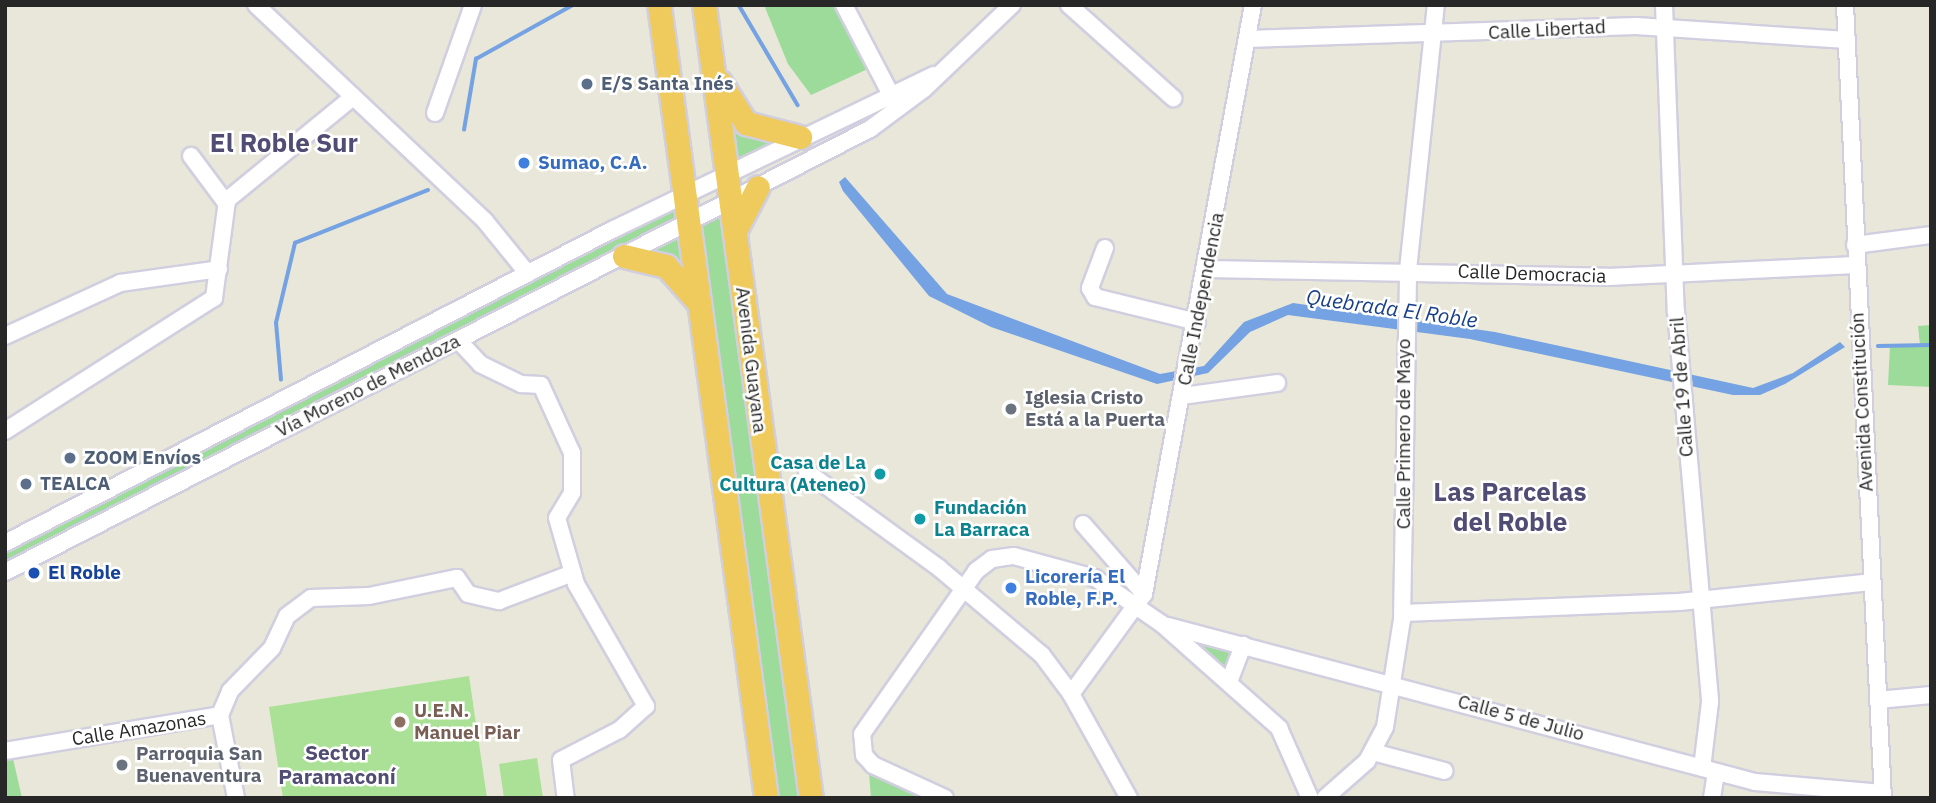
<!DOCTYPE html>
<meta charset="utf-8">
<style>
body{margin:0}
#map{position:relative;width:1936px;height:803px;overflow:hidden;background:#e8e7d9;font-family:"IBM Plex Sans",sans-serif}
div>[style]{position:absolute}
.green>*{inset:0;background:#9cdb9a}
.pitch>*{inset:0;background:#aae196}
.water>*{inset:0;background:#74a2e2}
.stream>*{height:3.5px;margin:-1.75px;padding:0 1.75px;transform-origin:1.75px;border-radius:1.75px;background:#74a2e2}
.roads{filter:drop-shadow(2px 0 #d1cfdf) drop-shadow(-2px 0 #d1cfdf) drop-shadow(0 2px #d1cfdf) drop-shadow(0 -2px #d1cfdf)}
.minor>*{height:16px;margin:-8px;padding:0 8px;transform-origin:8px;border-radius:8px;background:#fff}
.highway>*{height:23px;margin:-11.5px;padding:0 11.5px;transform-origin:11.5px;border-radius:11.5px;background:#efcb5e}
.dots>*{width:19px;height:19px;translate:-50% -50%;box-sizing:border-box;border:4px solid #fff;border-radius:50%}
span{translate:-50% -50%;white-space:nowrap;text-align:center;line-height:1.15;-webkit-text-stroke:5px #fff;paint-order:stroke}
.street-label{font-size:19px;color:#272727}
.service-label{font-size:19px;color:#4e5e75;font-weight:700}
.left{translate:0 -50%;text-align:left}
.shop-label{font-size:19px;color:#366cbe;font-weight:700}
.worship-label{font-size:19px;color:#5b616d;font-weight:700}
.culture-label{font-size:19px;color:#0d838f;font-weight:700}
.right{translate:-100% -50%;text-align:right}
.transit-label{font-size:19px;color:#164399;font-weight:700}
.education-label{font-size:19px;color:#785e54;font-weight:700}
.water-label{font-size:21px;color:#183f89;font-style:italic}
.neighbourhood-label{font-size:21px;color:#514c73;font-weight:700}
.district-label{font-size:26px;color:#514c73;font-weight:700}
.frame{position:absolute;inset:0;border:7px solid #272727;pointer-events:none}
</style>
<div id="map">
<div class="green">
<i style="clip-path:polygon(764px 5px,844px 5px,872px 67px,811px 95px,788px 64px)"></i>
<i style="clip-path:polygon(728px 100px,784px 137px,727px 173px)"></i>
<i style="clip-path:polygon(685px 194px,689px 222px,730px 201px,811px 798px,766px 798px,699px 304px,639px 256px,5px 572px,5px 543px)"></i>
<i style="clip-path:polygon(1931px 325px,1931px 387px,1888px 385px,1890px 346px,1920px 345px,1918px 326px)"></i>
<i style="clip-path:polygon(1162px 624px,1243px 645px,1229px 682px)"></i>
<i style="clip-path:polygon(11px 750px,22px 798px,5px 798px,5px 751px)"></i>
<i style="clip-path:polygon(868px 760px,945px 798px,871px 798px)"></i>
</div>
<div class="pitch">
<i style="clip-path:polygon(469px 676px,487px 798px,283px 798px,269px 707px)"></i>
<i style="clip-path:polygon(537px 758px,543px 798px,504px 798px,499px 764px)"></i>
</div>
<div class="water">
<i style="clip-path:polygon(845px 177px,947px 294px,1160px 374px,1204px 366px,1244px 322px,1293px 303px,1495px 332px,1753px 388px,1793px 373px,1840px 342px,1845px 347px,1785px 384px,1760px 395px,1733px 395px,1470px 339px,1288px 315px,1250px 332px,1208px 373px,1157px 384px,991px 327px,929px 296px,843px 191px,839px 182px)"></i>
</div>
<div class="stream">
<i style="left:739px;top:5px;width:116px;rotate:59.5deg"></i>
<i style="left:464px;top:130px;width:72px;rotate:-80.4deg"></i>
<i style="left:476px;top:59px;width:111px;rotate:-29.1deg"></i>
<i style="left:1878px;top:346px;width:53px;rotate:-1.1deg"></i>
<i style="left:281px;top:380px;width:57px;rotate:-95deg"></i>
<i style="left:276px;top:323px;width:82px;rotate:-76.6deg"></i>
<i style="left:295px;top:243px;width:143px;rotate:-21.7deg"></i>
</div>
<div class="roads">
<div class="minor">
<i style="left:256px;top:5px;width:315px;rotate:43.3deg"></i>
<i style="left:485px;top:221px;width:68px;rotate:50.9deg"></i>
<i style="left:844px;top:5px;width:99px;rotate:62.4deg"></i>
<i style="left:1069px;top:5px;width:140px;rotate:41.8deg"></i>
<i style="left:1664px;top:5px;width:306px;rotate:87.8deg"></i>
<i style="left:1676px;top:311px;width:392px;rotate:85deg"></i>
<i style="left:1710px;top:702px;width:66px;rotate:96.9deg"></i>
<i style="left:1845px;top:5px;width:794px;rotate:87.26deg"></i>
<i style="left:1247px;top:39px;width:389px;rotate:-1.9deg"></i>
<i style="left:1636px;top:26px;width:211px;rotate:3.8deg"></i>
<i style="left:435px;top:113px;width:114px;rotate:-70.6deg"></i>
<i style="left:191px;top:156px;width:59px;rotate:53.3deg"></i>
<i style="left:1855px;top:245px;width:77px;rotate:-7.5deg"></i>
<i style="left:1105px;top:248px;width:43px;rotate:110.6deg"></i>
<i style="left:1090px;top:288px;width:10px;rotate:61deg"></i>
<i style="left:1095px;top:297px;width:105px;rotate:13.8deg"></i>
<i style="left:1208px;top:269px;width:400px;rotate:1.1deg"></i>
<i style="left:1608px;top:277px;width:248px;rotate:-2.8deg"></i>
<i style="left:5px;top:336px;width:127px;rotate:-24.7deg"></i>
<i style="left:120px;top:283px;width:100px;rotate:-8deg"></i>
<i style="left:458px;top:340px;width:33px;rotate:47deg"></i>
<i style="left:480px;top:364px;width:46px;rotate:26deg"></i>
<i style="left:521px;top:384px;width:20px;rotate:3deg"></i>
<i style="left:541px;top:385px;width:75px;rotate:65.5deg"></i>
<i style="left:572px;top:453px;width:40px;rotate:90deg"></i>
<i style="left:572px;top:493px;width:29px;rotate:121deg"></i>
<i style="left:557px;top:518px;width:69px;rotate:73.9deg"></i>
<i style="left:576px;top:584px;width:141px;rotate:60.2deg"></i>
<i style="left:646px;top:706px;width:36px;rotate:138deg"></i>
<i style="left:619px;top:730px;width:65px;rotate:152.7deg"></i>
<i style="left:561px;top:760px;width:38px;rotate:83deg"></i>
<i style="left:1182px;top:396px;width:96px;rotate:-7.8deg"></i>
<i style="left:5px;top:431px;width:248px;rotate:-32.5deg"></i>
<i style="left:214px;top:298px;width:99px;rotate:-82.4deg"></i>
<i style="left:227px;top:200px;width:163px;rotate:-39.3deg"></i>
<i style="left:807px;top:472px;width:163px;rotate:36deg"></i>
<i style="left:939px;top:568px;width:135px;rotate:40.2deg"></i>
<i style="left:1042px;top:655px;width:49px;rotate:53.4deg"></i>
<i style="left:1071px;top:694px;width:119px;rotate:60.9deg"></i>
<i style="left:1083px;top:524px;width:93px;rotate:48.9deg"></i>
<i style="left:5px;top:543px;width:685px;rotate:-27.28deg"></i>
<i style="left:614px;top:229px;width:355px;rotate:-25.7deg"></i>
<i style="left:5px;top:572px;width:972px;rotate:-27.12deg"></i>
<i style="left:870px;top:129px;width:67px;rotate:-36.5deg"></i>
<i style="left:924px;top:89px;width:122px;rotate:-43.7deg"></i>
<i style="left:1403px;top:613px;width:276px;rotate:-2.3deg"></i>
<i style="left:1679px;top:602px;width:193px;rotate:-5.9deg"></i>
<i style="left:1168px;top:626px;width:607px;rotate:14.88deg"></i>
<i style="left:1755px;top:782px;width:128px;rotate:4.9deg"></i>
<i style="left:1229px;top:682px;width:40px;rotate:-69deg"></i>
<i style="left:1071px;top:694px;width:124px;rotate:-53.9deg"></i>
<i style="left:1144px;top:594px;width:599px;rotate:-79.52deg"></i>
<i style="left:1878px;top:700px;width:53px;rotate:-5.4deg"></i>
<i style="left:220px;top:715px;width:26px;rotate:-67deg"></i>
<i style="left:230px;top:691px;width:60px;rotate:-45.7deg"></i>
<i style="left:272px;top:648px;width:35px;rotate:-65deg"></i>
<i style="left:287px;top:616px;width:30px;rotate:-37deg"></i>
<i style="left:311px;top:598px;width:58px;rotate:-2deg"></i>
<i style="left:369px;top:596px;width:90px;rotate:-11.6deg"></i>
<i style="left:457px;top:578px;width:19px;rotate:55deg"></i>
<i style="left:468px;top:594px;width:32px;rotate:13deg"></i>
<i style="left:499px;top:601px;width:79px;rotate:-20.7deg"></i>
<i style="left:220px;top:715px;width:85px;rotate:79.1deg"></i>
<i style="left:5px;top:751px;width:218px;rotate:-9.5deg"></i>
<i style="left:1373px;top:752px;width:74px;rotate:14.8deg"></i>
<i style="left:945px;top:798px;width:79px;rotate:-155.4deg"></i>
<i style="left:873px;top:765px;width:13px;rotate:-132deg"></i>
<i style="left:864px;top:755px;width:21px;rotate:-95deg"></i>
<i style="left:862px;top:734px;width:199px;rotate:-55deg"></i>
<i style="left:976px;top:571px;width:20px;rotate:-37deg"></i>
<i style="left:992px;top:559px;width:22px;rotate:-8deg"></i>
<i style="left:1014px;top:556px;width:84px;rotate:15.2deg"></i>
<i style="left:1095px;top:578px;width:81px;rotate:34.5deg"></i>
<i style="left:1162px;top:624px;width:157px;rotate:41.6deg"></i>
<i style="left:1279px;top:728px;width:77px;rotate:66.1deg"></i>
<i style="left:1325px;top:798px;width:56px;rotate:-41.4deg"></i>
<i style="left:1367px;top:761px;width:38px;rotate:-62deg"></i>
<i style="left:1385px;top:727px;width:108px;rotate:-81deg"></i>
<i style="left:1402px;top:620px;width:350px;rotate:-89deg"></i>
<i style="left:1408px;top:270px;width:266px;rotate:-84deg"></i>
<i style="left:1712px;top:798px;width:26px;rotate:-81deg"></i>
</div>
<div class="highway">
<i style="left:659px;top:5px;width:800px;rotate:82.32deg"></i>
<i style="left:704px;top:5px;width:800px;rotate:82.32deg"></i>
<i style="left:720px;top:82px;width:49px;rotate:57.6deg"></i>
<i style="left:746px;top:123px;width:56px;rotate:14.5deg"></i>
<i style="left:736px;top:229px;width:47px;rotate:-62.4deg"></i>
<i style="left:624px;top:256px;width:43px;rotate:13.4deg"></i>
<i style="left:666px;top:266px;width:47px;rotate:48.5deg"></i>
</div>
</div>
<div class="dots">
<i style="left:587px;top:84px;background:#5c6f8a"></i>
<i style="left:524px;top:163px;background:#3f7fe0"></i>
<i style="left:1011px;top:409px;background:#6b7280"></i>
<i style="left:70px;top:458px;background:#5c6f8a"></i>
<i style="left:880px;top:474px;background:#0f9aa8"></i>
<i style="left:26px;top:484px;background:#5c6f8a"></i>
<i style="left:920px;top:519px;background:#0f9aa8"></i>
<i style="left:34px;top:573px;background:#1a4fb4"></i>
<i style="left:1011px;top:588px;background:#3f7fe0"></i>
<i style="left:400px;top:722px;background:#8d6e63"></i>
<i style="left:122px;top:765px;background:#6b7280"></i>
</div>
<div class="street-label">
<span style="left:1547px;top:30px;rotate:-3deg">Calle Libertad</span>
<span style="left:1532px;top:274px;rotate:2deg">Calle Democracia</span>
<span style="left:1201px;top:299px;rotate:-79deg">Calle Independencia</span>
<span style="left:751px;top:360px;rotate:83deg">Avenida Guayana</span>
<span style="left:368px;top:386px;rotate:-27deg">Vía Moreno de Mendoza</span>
<span style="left:1682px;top:387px;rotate:-94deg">Calle 19 de Abril</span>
<span style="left:1862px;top:402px;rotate:-93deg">Avenida Constitución</span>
<span style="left:1404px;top:434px;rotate:-90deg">Calle Primero de Mayo</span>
<span style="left:1521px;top:718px;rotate:15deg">Calle 5 de Julio</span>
<span style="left:139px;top:729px;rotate:-9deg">Calle Amazonas</span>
</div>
<div class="service-label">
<span class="left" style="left:601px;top:84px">E/S Santa Inés</span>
<span class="left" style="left:84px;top:458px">ZOOM Envíos</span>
<span class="left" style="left:40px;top:484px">TEALCA</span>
</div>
<div class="shop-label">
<span class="left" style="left:538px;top:163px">Sumao, C.A.</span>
<span class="left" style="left:1025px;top:588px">Licorería El<br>Roble, F.P.</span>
</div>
<div class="worship-label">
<span class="left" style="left:1025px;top:409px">Iglesia Cristo<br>Está a la Puerta</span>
<span class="left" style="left:136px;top:765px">Parroquia San<br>Buenaventura</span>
</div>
<div class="culture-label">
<span class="right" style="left:866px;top:474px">Casa de La<br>Cultura (Ateneo)</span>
<span class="left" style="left:934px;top:519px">Fundación<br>La Barraca</span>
</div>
<div class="transit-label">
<span class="left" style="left:48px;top:573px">El Roble</span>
</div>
<div class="education-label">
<span class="left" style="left:414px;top:722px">U.E.N.<br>Manuel Piar</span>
</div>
<div class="water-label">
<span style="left:1392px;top:308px;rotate:8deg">Quebrada El Roble</span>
</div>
<div class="neighbourhood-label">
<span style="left:337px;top:764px">Sector<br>Paramaconí</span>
</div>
<div class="district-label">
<span style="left:284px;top:143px">El Roble Sur</span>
<span style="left:1510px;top:507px">Las Parcelas<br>del Roble</span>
</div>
<div class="frame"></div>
</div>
